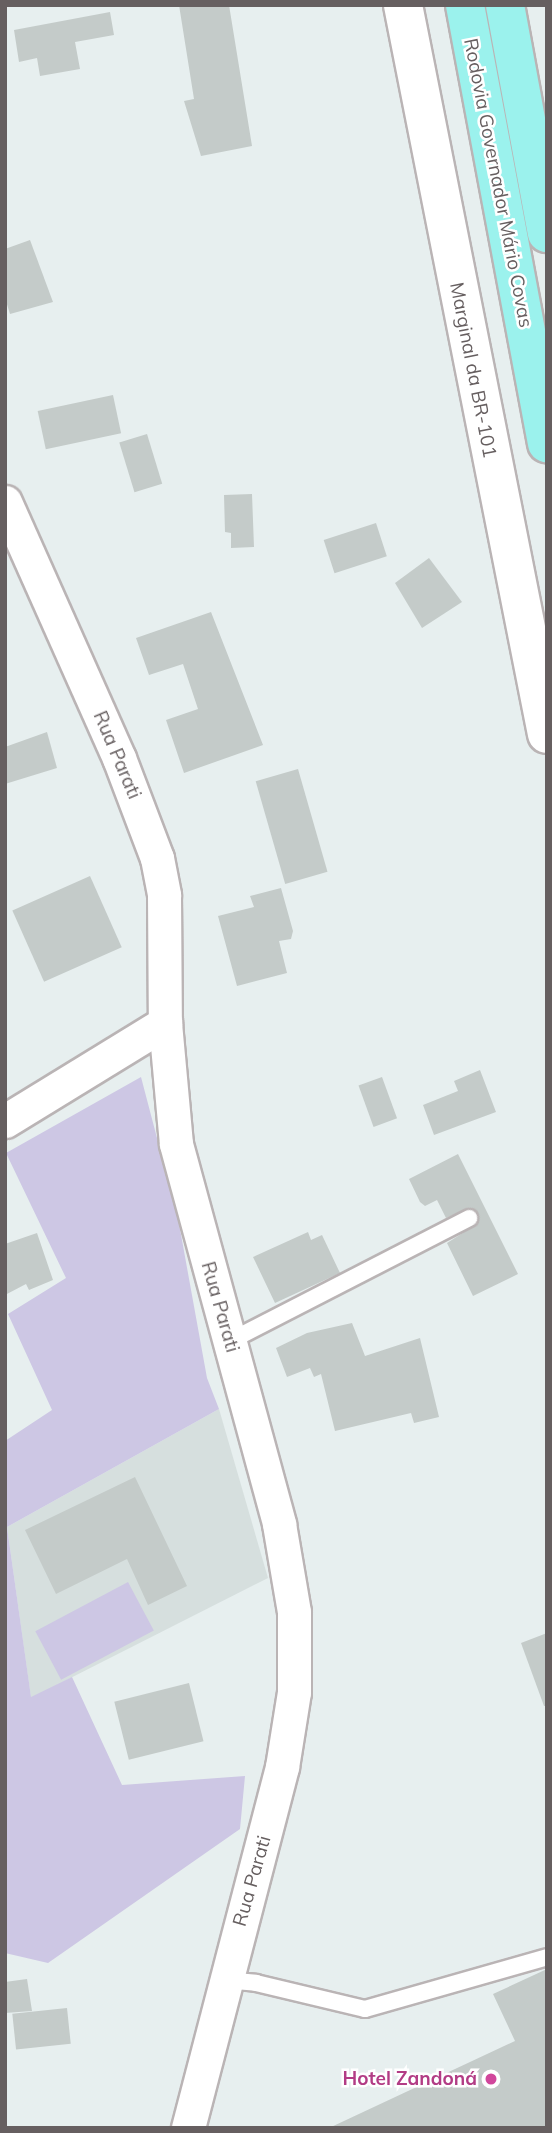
<!DOCTYPE html>
<meta charset="utf-8">
<style>
body{margin:0}
#map{position:relative;width:552px;height:2133px;overflow:hidden;background:#e7efef;font-family:Mulish,sans-serif}
div>[style]{position:absolute}
.education>*{inset:0;background:#d6dfde}
.green>*{inset:0;background:#cdc7e4;transform-origin:0 0}
.building>*{inset:0;background:#c4cbc9;transform-origin:0 0}
.roads{filter:drop-shadow(2px 0 #bab4b5) drop-shadow(-2px 0 #bab4b5) drop-shadow(0 2px #bab4b5) drop-shadow(0 -2px #bab4b5)}
.lane>*{height:16px;margin:-8px;padding:0 8px;transform-origin:8px;border-radius:8px;background:#fff}
.street>*{height:33px;margin:-16.5px;padding:0 16.5px;transform-origin:16.5px;border-radius:16.5px;background:#fff}
.secondary>*{height:38px;margin:-19px;padding:0 19px;transform-origin:19px;border-radius:19px;background:#fff}
.highway>*{height:38px;margin:-19px;padding:0 19px;transform-origin:19px;border-radius:19px;background:#9bf2ed}
.dots>*{width:19px;height:19px;translate:-50% -50%;box-sizing:border-box;border:4px solid #fff;border-radius:50%}
span{translate:-50% -50%;white-space:nowrap;text-align:center;line-height:1.15;-webkit-text-stroke:5px #fff;paint-order:stroke}
.street-label{font-size:19px;color:#665f60}
.hotel-label{font-size:19px;color:#b23c85;font-weight:700}
.right{translate:-100% -50%;text-align:right}
.frame{position:absolute;inset:0;border:7px solid #665f60;pointer-events:none}
</style>
<div id="map">
<div class="education">
<i style="clip-path:polygon(219px 1409px,268px 1578px,31px 1698px,7px 1527px)"></i>
</div>
<div class="green">
<i style="clip-path:polygon(141px 1077px,178px 1218px,207px 1378px,219px 1409px,7px 1527px,31px 1697px,72px 1677px,122px 1785px,245px 1776px,240px 1829px,48px 1963px,5px 1953px,5px 1441px,52px 1410px,8px 1314px,66px 1278px,6px 1153px)"></i>
<i style="left:128px;top:1582px;width:55px;height:105px;rotate:62deg"></i>
</div>
<div class="building">
<i style="clip-path:polygon(179px 5px,229px 5px,252px 146px,201px 156px,184px 101px,194px 99px)"></i>
<i style="clip-path:polygon(110px 12px,114px 35px,75px 42px,80px 69px,40px 76px,37px 58px,19px 62px,14px 30px)"></i>
<i style="clip-path:polygon(30px 240px,53px 302px,10px 314px,5px 298px,5px 249px)"></i>
<i style="left:113px;top:395px;width:39px;height:77px;rotate:78deg"></i>
<i style="left:147px;top:434px;width:52px;height:29px;rotate:73deg"></i>
<i style="clip-path:polygon(252px 494px,254px 547px,231px 548px,231px 533px,225px 532px,224px 495px)"></i>
<i style="left:376px;top:523px;width:35px;height:55px;rotate:72deg"></i>
<i style="clip-path:polygon(429px 558px,462px 602px,422px 628px,395px 583px)"></i>
<i style="clip-path:polygon(211px 612px,263px 745px,184px 773px,166px 720px,198px 709px,183px 664px,149px 675px,136px 638px)"></i>
<i style="clip-path:polygon(47px 732px,57px 768px,5px 784px,5px 747px)"></i>
<i style="left:298px;top:769px;width:107px;height:44px;rotate:74deg"></i>
<i style="left:90px;top:876px;width:78px;height:85px;rotate:66deg"></i>
<i style="clip-path:polygon(281px 888px,293px 931px,291px 939px,279px 941px,287px 973px,237px 986px,218px 916px,254px 907px,250px 896px)"></i>
<i style="clip-path:polygon(480px 1070px,496px 1112px,434px 1135px,423px 1105px,458px 1091px,454px 1081px)"></i>
<i style="left:382px;top:1077px;width:44px;height:25px;rotate:70deg"></i>
<i style="clip-path:polygon(458px 1154px,518px 1274px,473px 1296px,447px 1243px,477px 1224px,478px 1213px,469px 1208px,446px 1218px,437px 1200px,425px 1206px,420px 1202px,409px 1179px)"></i>
<i style="clip-path:polygon(308px 1232px,311px 1240px,322px 1235px,340px 1273px,275px 1303px,253px 1257px)"></i>
<i style="clip-path:polygon(37px 1233px,53px 1280px,29px 1290px,26px 1284px,5px 1295px,5px 1244px)"></i>
<i style="clip-path:polygon(352px 1323px,365px 1356px,420px 1338px,439px 1417px,414px 1423px,411px 1413px,335px 1431px,321px 1374px,314px 1377px,310px 1368px,287px 1377px,276px 1348px,307px 1333px)"></i>
<i style="clip-path:polygon(135px 1477px,187px 1586px,148px 1605px,127px 1559px,56px 1594px,25px 1530px)"></i>
<i style="clip-path:polygon(547px 1633px,547px 1706px,544px 1706px,521px 1643px)"></i>
<i style="left:189px;top:1683px;width:60px;height:77px;rotate:76deg"></i>
<i style="clip-path:polygon(547px 1969px,547px 2128px,329px 2128px,515px 2041px,493px 1994px)"></i>
<i style="clip-path:polygon(27px 1979px,32px 2011px,5px 2013px,5px 1982px)"></i>
<i style="left:67px;top:2008px;width:36px;height:55px;rotate:84deg"></i>
</div>
<div class="roads">
<div class="lane">
<i style="left:230px;top:1341px;width:269px;rotate:-27.2deg"></i>
<i style="left:224px;top:1980px;width:32px;rotate:5deg"></i>
<i style="left:256px;top:1983px;width:112px;rotate:13.4deg"></i>
<i style="left:365px;top:2009px;width:189px;rotate:-15.9deg"></i>
</div>
<div class="street">
<i style="left:5px;top:502px;width:280px;rotate:66deg"></i>
<i style="left:119px;top:758px;width:107px;rotate:69.2deg"></i>
<i style="left:157px;top:858px;width:38px;rotate:79deg"></i>
<i style="left:164px;top:895px;width:128px;rotate:89.6deg"></i>
<i style="left:165px;top:1023px;width:121px;rotate:84.8deg"></i>
<i style="left:176px;top:1144px;width:394px;rotate:74.8deg"></i>
<i style="left:279px;top:1524px;width:89px;rotate:80.3deg"></i>
<i style="left:294px;top:1612px;width:80px;rotate:90deg"></i>
<i style="left:294px;top:1692px;width:76px;rotate:99.1deg"></i>
<i style="left:282px;top:1767px;width:373px;rotate:104.6deg"></i>
<i style="left:5px;top:1121px;width:188px;rotate:-31.5deg"></i>
</div>
<div class="secondary">
<i style="left:403px;top:5px;width:743px;rotate:78.83deg"></i>
</div>
<div class="highway">
<i style="left:465px;top:5px;width:446px;rotate:79.4deg"></i>
<i style="left:505px;top:5px;width:232px;rotate:79.6deg"></i>
</div>
</div>
<div class="dots">
<i style="left:491px;top:2079px;background:#d1479c"></i>
</div>
<div class="street-label">
<span style="left:498px;top:183px;rotate:79deg">Rodovia Governador Mário Covas</span>
<span style="left:473px;top:370px;rotate:79deg">Marginal da BR-101</span>
<span style="left:117px;top:755px;rotate:67deg">Rua Parati</span>
<span style="left:220px;top:1307px;rotate:74deg">Rua Parati</span>
<span style="left:252px;top:1881px;rotate:-74deg">Rua Parati</span>
</div>
<div class="hotel-label">
<span class="right" style="left:477px;top:2079px">Hotel Zandoná</span>
</div>
<div class="frame"></div>
</div>
